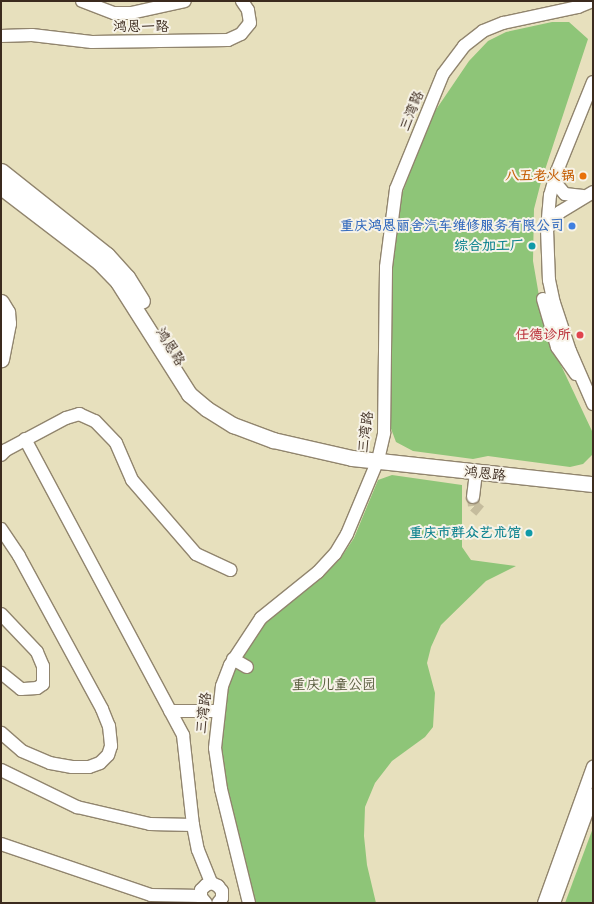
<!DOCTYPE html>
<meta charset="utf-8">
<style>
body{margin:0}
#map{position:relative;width:594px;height:904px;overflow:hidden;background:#e7e0bd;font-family:Mynerve,"LXGW WenKai TC",sans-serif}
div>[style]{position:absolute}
.green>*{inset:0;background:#8ec578}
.minor-tunnel>*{height:12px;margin-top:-6px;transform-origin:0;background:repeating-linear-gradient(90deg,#c5bc9d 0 12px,transparent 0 18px)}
.roads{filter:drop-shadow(1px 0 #91856e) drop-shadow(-1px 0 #91856e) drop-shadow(0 1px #91856e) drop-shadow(0 -1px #91856e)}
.minor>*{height:12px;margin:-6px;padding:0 6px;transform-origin:6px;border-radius:6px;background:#fff}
.major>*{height:15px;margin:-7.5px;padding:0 7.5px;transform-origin:7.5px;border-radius:7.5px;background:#fff}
.dots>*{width:11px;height:11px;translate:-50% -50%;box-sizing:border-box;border:2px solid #f7f3e8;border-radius:50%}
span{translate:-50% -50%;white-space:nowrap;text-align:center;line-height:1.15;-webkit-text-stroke:4px #f7f3e8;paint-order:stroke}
.street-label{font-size:14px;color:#3b2a1e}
.food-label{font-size:14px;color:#c56008;font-weight:700}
.right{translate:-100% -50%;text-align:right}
.shop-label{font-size:14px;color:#366cbe;font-weight:700}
.culture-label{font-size:14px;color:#0d838f;font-weight:700}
.health-label{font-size:14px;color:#be3a42;font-weight:700}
.park-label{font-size:14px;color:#545839}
.frame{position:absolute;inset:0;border:2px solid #3b2a1e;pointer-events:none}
</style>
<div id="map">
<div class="green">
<i style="clip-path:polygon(552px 22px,569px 22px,588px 39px,541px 182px,534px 209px,533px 261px,543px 319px,550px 342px,592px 431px,592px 455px,583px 464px,570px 467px,488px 456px,473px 459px,413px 451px,396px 442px,390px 426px,391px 251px,402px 194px,431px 117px,469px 61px,488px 41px,506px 32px)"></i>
<i style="clip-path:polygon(392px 475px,462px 485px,462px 547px,471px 560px,516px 566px,486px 581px,441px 625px,431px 647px,427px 663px,435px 693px,433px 727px,425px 737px,392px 761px,375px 783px,365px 807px,364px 836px,367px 865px,376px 903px,254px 903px,225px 789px,219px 747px,225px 687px,245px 645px,279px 606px,321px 578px,340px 559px,354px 538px,378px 480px)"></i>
<i style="clip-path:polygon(593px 828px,593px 903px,565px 903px)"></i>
</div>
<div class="minor-tunnel">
<i style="left:473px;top:497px;width:9px;rotate:84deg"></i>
<i style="left:474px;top:506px;width:8px;rotate:40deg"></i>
</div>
<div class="roads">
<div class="minor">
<i style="left:82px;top:1px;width:34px;rotate:21deg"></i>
<i style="left:114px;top:13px;width:17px"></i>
<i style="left:131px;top:13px;width:55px;rotate:-12.5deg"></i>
<i style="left:1px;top:36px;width:31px;rotate:-2deg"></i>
<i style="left:32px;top:35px;width:60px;rotate:6.7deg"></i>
<i style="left:92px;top:42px;width:136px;rotate:-0.8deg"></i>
<i style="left:228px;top:40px;width:14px;rotate:-25deg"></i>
<i style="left:241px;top:34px;width:14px;rotate:-51deg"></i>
<i style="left:250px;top:23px;width:13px;rotate:-99deg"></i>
<i style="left:248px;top:10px;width:11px;rotate:-124deg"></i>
<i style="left:593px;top:82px;width:96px;rotate:112deg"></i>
<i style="left:557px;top:171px;width:25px;rotate:106deg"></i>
<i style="left:550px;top:195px;width:34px;rotate:95deg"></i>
<i style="left:547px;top:229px;width:51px;rotate:87.8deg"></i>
<i style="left:549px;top:280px;width:24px;rotate:78deg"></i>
<i style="left:554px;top:303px;width:51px;rotate:71.6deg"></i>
<i style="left:570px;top:351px;width:58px;rotate:66.5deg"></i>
<i style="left:554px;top:181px;width:17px;rotate:50deg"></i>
<i style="left:565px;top:194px;width:18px;rotate:6deg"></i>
<i style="left:547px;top:229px;width:21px;rotate:-53deg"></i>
<i style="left:560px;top:212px;width:39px;rotate:-31deg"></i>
<i style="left:543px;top:299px;width:50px;rotate:73.7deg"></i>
<i style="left:557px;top:347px;width:33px;rotate:55deg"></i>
<i style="left:25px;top:439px;width:336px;rotate:61.9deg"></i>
<i style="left:183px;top:735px;width:91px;rotate:83.7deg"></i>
<i style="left:193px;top:825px;width:25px;rotate:79deg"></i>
<i style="left:198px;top:850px;width:35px;rotate:68deg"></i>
<i style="left:1px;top:455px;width:7px;rotate:-45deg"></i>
<i style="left:6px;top:450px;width:68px;rotate:-28.1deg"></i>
<i style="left:66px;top:418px;width:14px;rotate:-17deg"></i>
<i style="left:79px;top:414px;width:17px;rotate:24deg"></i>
<i style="left:95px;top:421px;width:30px;rotate:46deg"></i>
<i style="left:116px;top:443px;width:40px;rotate:66.6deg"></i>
<i style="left:132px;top:480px;width:98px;rotate:49.1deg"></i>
<i style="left:196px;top:554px;width:38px;rotate:25deg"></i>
<i style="left:473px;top:497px;width:24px;rotate:-83deg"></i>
<i style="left:1px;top:529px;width:32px;rotate:56deg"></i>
<i style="left:19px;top:556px;width:174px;rotate:61.5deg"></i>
<i style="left:102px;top:709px;width:18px;rotate:68deg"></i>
<i style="left:109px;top:726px;width:20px;rotate:84deg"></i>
<i style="left:111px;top:746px;width:9px;rotate:108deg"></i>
<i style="left:108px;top:755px;width:11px;rotate:135deg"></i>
<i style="left:100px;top:763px;width:12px;rotate:160deg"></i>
<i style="left:89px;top:767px;width:17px;rotate:180deg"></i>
<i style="left:72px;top:767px;width:22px;rotate:-170deg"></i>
<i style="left:50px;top:763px;width:30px;rotate:-157deg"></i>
<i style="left:22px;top:751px;width:28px;rotate:-139deg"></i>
<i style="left:1px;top:614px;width:52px;rotate:46.5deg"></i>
<i style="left:37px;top:652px;width:15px;rotate:67deg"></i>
<i style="left:43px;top:666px;width:18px;rotate:90deg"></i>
<i style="left:43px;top:684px;width:7px;rotate:146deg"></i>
<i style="left:37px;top:688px;width:16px;rotate:176deg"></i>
<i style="left:21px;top:689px;width:26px;rotate:-141deg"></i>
<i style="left:233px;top:659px;width:16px;rotate:30deg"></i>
<i style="left:170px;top:711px;width:47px"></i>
<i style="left:1px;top:770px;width:85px;rotate:26deg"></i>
<i style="left:77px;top:807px;width:75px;rotate:13.1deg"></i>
<i style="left:150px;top:824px;width:43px;rotate:1.3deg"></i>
<i style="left:1px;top:844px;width:158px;rotate:18.8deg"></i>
<i style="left:151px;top:895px;width:50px;rotate:1.1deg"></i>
<i style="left:206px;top:903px;width:8px;rotate:-130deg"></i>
<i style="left:201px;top:897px;width:7px;rotate:-90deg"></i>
<i style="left:201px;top:890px;width:7px;rotate:-45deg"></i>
<i style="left:206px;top:885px;width:6px;rotate:-18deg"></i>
<i style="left:212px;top:883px;width:7px;rotate:27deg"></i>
<i style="left:218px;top:886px;width:6px;rotate:51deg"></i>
<i style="left:222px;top:891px;width:7px;rotate:90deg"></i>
<i style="left:222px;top:898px;width:6px;rotate:129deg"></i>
<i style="left:249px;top:903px;width:117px;rotate:-103.8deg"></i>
<i style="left:221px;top:789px;width:41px;rotate:-98.3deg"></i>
<i style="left:215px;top:748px;width:62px;rotate:-83.6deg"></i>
<i style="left:222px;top:686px;width:22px;rotate:-69deg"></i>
<i style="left:230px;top:665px;width:56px;rotate:-56.6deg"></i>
<i style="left:261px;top:618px;width:73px;rotate:-38.9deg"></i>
<i style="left:318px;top:572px;width:25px;rotate:-47deg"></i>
<i style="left:335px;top:554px;width:23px;rotate:-59deg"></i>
<i style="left:347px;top:534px;width:80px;rotate:-67.3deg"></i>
<i style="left:378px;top:460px;width:28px;rotate:-77deg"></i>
<i style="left:384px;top:433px;width:166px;rotate:-89.3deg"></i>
<i style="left:386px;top:267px;width:79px;rotate:-82.7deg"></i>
<i style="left:396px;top:189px;width:124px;rotate:-67.8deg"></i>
<i style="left:443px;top:74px;width:35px;rotate:-53deg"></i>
<i style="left:464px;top:46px;width:24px;rotate:-38deg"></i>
<i style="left:483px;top:31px;width:22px;rotate:-22deg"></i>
<i style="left:503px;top:23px;width:77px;rotate:-12deg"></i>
<i style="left:578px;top:7px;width:16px;rotate:-22deg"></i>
<i style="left:544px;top:903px;width:145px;rotate:-70.2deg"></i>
<i style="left:554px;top:903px;width:115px;rotate:-70.1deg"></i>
</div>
<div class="major">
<i style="left:1px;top:171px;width:135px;rotate:38.4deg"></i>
<i style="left:107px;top:255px;width:30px;rotate:48deg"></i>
<i style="left:127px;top:277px;width:28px;rotate:58deg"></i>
<i style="left:1px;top:187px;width:123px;rotate:37.4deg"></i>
<i style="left:99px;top:262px;width:28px;rotate:46deg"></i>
<i style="left:118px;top:282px;width:133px;rotate:57.6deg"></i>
<i style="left:189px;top:394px;width:23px;rotate:40deg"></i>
<i style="left:207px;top:409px;width:31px;rotate:32deg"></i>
<i style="left:233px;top:425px;width:43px;rotate:20.6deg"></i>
<i style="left:273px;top:440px;width:81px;rotate:12.8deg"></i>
<i style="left:352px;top:458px;width:242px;rotate:6.2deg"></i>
<i style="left:1px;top:302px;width:12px;rotate:59deg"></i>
<i style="left:7px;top:312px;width:11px;rotate:85deg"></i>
<i style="left:8px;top:323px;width:37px;rotate:101deg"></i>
</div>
</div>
<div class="dots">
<i style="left:583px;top:176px;background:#e8710a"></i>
<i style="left:572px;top:226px;background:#3f7fe0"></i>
<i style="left:532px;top:246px;background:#0f9aa8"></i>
<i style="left:580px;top:335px;background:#e0444e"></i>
<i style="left:529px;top:533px;background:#0f9aa8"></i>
</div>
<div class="street-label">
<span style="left:141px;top:27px">鸿恩一路</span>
<span style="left:412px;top:111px;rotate:-68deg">三湾路</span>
<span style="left:170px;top:347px;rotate:58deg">鸿恩路</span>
<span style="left:366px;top:432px;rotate:-83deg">三湾路</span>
<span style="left:485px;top:474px;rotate:6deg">鸿恩路</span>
<span style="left:204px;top:713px;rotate:-83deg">三湾路</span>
</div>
<div class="food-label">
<span class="right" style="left:575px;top:176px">八五老火锅</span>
</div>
<div class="shop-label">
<span class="right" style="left:564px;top:226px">重庆鸿恩丽舍汽车维修服务有限公司</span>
</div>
<div class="culture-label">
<span class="right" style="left:524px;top:246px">综合加工厂</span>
<span class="right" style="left:521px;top:533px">重庆市群众艺术馆</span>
</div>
<div class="health-label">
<span class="right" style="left:571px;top:335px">任德诊所</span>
</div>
<div class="park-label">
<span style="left:334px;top:685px">重庆儿童公园</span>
</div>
<div class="frame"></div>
</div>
